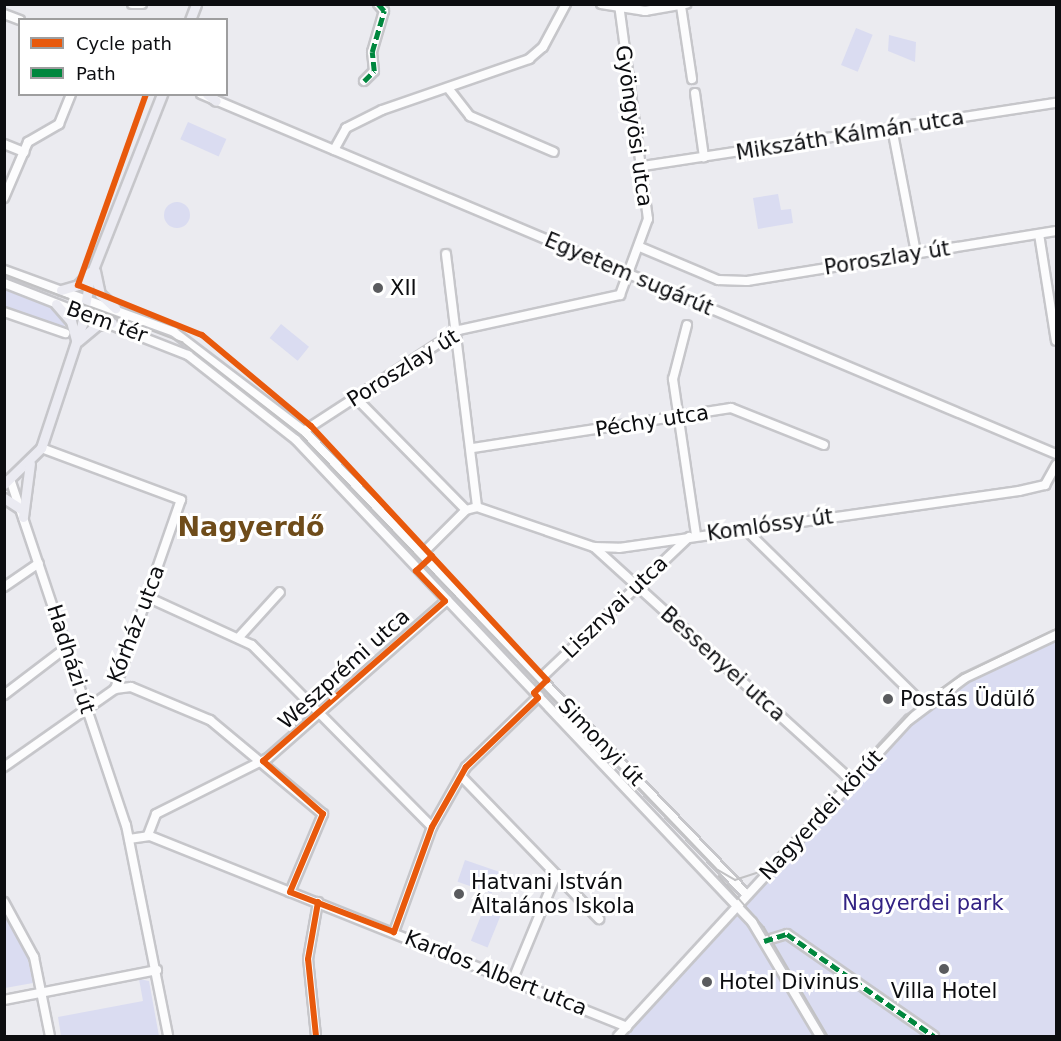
<!DOCTYPE html>
<meta charset="utf-8">
<style>
body{margin:0}
#map{position:relative;width:1061px;height:1041px;overflow:hidden;background:#ebebf0;font-family:"DejaVu Sans",sans-serif}
div>[style]{position:absolute}
.green>*{inset:0;background:#dadcf1;transform-origin:0 0}
.round{border-radius:50%}
.roads{filter:drop-shadow(2px 0 #c6c6ca) drop-shadow(-2px 0 #c6c6ca) drop-shadow(0 2px #c6c6ca) drop-shadow(0 -2px #c6c6ca)}
.minor>*{height:8px;margin:-4px;padding:0 4px;transform-origin:4px;border-radius:4px;background:#fcfcfd}
.major>*{height:9px;margin:-4.5px;padding:0 4.5px;transform-origin:4.5px;border-radius:4.5px;background:#ebebf2}
.tram>*{height:1.5px;margin:-0.75px;padding:0 0.75px;transform-origin:0.75px;border-radius:0.75px;background:#c2c2c4}
.quiet>*{height:4.5px;margin-top:-2.25px;transform-origin:0;background:repeating-linear-gradient(90deg,#00873e 0 9px,transparent 0 13.5px)}
.cycleway>*{height:6px;margin:-3px;padding:0 3px;transform-origin:3px;border-radius:3px;background:#e8590c}
.dots>*{width:16px;height:16px;translate:-50% -50%;box-sizing:border-box;border:3px solid #fff;border-radius:50%}
span{translate:-50% -50%;white-space:nowrap;text-align:center;line-height:1.15;-webkit-text-stroke:6px #fff;paint-order:stroke}
.street-label{font-size:21px;color:#0c0d10}
.poi-label{font-size:21px;color:#0c0d10}
.left{translate:0 -50%;text-align:left}
.park-label{font-size:21px;color:#332384}
.district-label{font-size:27px;color:#6f4c1a;font-weight:700}
.frame{position:absolute;inset:0;border:6px solid #0c0d10;pointer-events:none}
.legend{position:absolute;left:18px;top:18px;width:210px;height:78px;box-sizing:border-box;background:#fff;border:2px solid #9e9e9f;margin:0;padding:8px 10px;list-style:none;font-size:18px;color:#0c0d10}
.legend li{display:flex;align-items:center;gap:12px;height:30px}
.legend b{width:30px;border:2px solid #9e9e9f}
</style>
<div id="map">
<div class="green">
<i style="left:856px;top:28px;width:18px;height:40px;rotate:22deg"></i>
<i style="clip-path:polygon(889px 35px,916px 42px,915px 62px,888px 51px)"></i>
<i style="left:188px;top:122px;width:42px;height:19px;rotate:24deg"></i>
<i style="clip-path:polygon(778px 194px,781px 210px,791px 209px,793px 223px,758px 229px,753px 198px)"></i>
<i class="round" style="left:164px;top:202px;width:26px;height:26px"></i>
<i style="clip-path:polygon(5px 283px,56px 304px,68px 334px,5px 312px)"></i>
<i style="left:281px;top:324px;width:36px;height:18px;rotate:39deg"></i>
<i style="clip-path:polygon(1056px 639px,1056px 1036px,618px 1036px,909px 720px,964px 683px)"></i>
<i style="left:465px;top:860px;width:36px;height:23px;rotate:19deg"></i>
<i style="left:487px;top:901px;width:18px;height:43px;rotate:22deg"></i>
<i style="clip-path:polygon(4px 911px,28px 959px,33px 983px,5px 988px)"></i>
<i style="clip-path:polygon(139px 979px,149px 981px,159px 1036px,61px 1036px,58px 1017px,143px 1001px)"></i>
</div>
<div class="roads">
<div class="minor">
<i style="left:132px;top:4px;width:10px"></i>
<i style="left:601px;top:4px;width:45px;rotate:9deg"></i>
<i style="left:645px;top:11px;width:42px;rotate:-9.7deg"></i>
<i style="left:681px;top:6px;width:74px;rotate:81.4deg"></i>
<i style="left:4px;top:14px;width:17px;rotate:21deg"></i>
<i style="left:364px;top:81px;width:14px;rotate:-45deg"></i>
<i style="left:374px;top:71px;width:19px;rotate:-96deg"></i>
<i style="left:372px;top:52px;width:43px;rotate:-73.7deg"></i>
<i style="left:384px;top:11px;width:9px;rotate:-131deg"></i>
<i style="left:448px;top:88px;width:36px;rotate:52deg"></i>
<i style="left:470px;top:116px;width:91px;rotate:23.2deg"></i>
<i style="left:695px;top:93px;width:65px;rotate:82deg"></i>
<i style="left:201px;top:94px;width:928px;rotate:22.83deg"></i>
<i style="left:892px;top:128px;width:127px;rotate:79.1deg"></i>
<i style="left:4px;top:144px;width:22px;rotate:22deg"></i>
<i style="left:334px;top:150px;width:25px;rotate:-61deg"></i>
<i style="left:346px;top:128px;width:40px;rotate:-26.6deg"></i>
<i style="left:382px;top:110px;width:156px;rotate:-19.1deg"></i>
<i style="left:529px;top:59px;width:18px;rotate:-41deg"></i>
<i style="left:543px;top:47px;width:49px;rotate:-61.9deg"></i>
<i style="left:643px;top:166px;width:418px;rotate:-8.7deg"></i>
<i style="left:4px;top:198px;width:61px;rotate:-66.8deg"></i>
<i style="left:28px;top:142px;width:36px;rotate:-30deg"></i>
<i style="left:59px;top:124px;width:32px;rotate:-68deg"></i>
<i style="left:1039px;top:234px;width:108px;rotate:81deg"></i>
<i style="left:640px;top:247px;width:85px;rotate:22.9deg"></i>
<i style="left:718px;top:280px;width:29px;rotate:2deg"></i>
<i style="left:747px;top:281px;width:313px;rotate:-9.2deg"></i>
<i style="left:446px;top:254px;width:255px;rotate:83deg"></i>
<i style="left:4px;top:270px;width:181px;rotate:20deg"></i>
<i style="left:174px;top:332px;width:163px;rotate:37.3deg"></i>
<i style="left:304px;top:431px;width:640px;rotate:46.33deg"></i>
<i style="left:4px;top:283px;width:198px;rotate:21.4deg"></i>
<i style="left:188px;top:355px;width:137px;rotate:38.2deg"></i>
<i style="left:296px;top:440px;width:664px;rotate:46.59deg"></i>
<i style="left:752px;top:922px;width:133px;rotate:59.2deg"></i>
<i style="left:4px;top:312px;width:65px;rotate:19deg"></i>
<i style="left:687px;top:325px;width:56px;rotate:104.5deg"></i>
<i style="left:673px;top:379px;width:158px;rotate:81.6deg"></i>
<i style="left:355px;top:397px;width:158px;rotate:45.5deg"></i>
<i style="left:304px;top:431px;width:185px;rotate:-33.1deg"></i>
<i style="left:459px;top:330px;width:165px;rotate:-12.3deg"></i>
<i style="left:620px;top:295px;width:81px;rotate:-69.8deg"></i>
<i style="left:648px;top:219px;width:217px;rotate:-97.7deg"></i>
<i style="left:473px;top:448px;width:261px;rotate:-8.8deg"></i>
<i style="left:731px;top:408px;width:100px;rotate:21.7deg"></i>
<i style="left:10px;top:479px;width:365px;rotate:71.5deg"></i>
<i style="left:126px;top:825px;width:215px;rotate:78.7deg"></i>
<i style="left:477px;top:507px;width:124px;rotate:18.9deg"></i>
<i style="left:594px;top:547px;width:25px;rotate:2deg"></i>
<i style="left:619px;top:548px;width:404px;rotate:-8.1deg"></i>
<i style="left:1019px;top:491px;width:27px;rotate:-13deg"></i>
<i style="left:1045px;top:485px;width:23px;rotate:-61deg"></i>
<i style="left:745px;top:529px;width:252px;rotate:44.5deg"></i>
<i style="left:594px;top:547px;width:348px;rotate:42.2deg"></i>
<i style="left:422px;top:554px;width:62px;rotate:-45deg"></i>
<i style="left:466px;top:510px;width:11px;rotate:-15deg"></i>
<i style="left:4px;top:587px;width:42px;rotate:-34.4deg"></i>
<i style="left:147px;top:597px;width:115px;rotate:24.6deg"></i>
<i style="left:252px;top:645px;width:256px;rotate:45.3deg"></i>
<i style="left:240px;top:636px;width:59px;rotate:-47.7deg"></i>
<i style="left:540px;top:679px;width:206px;rotate:-43.6deg"></i>
<i style="left:115px;top:689px;width:16px;rotate:-7deg"></i>
<i style="left:131px;top:687px;width:86px;rotate:22.7deg"></i>
<i style="left:210px;top:720px;width:147px;rotate:39.8deg"></i>
<i style="left:323px;top:814px;width:85px;rotate:112.9deg"></i>
<i style="left:4px;top:695px;width:79px;rotate:-37.3deg"></i>
<i style="left:4px;top:767px;width:136px;rotate:-35.1deg"></i>
<i style="left:115px;top:689px;width:200px;rotate:-70.8deg"></i>
<i style="left:181px;top:500px;width:149px;rotate:-159.6deg"></i>
<i style="left:461px;top:776px;width:199px;rotate:46deg"></i>
<i style="left:148px;top:835px;width:22px;rotate:-69deg"></i>
<i style="left:156px;top:814px;width:125px;rotate:-26.6deg"></i>
<i style="left:268px;top:758px;width:239px;rotate:-41.4deg"></i>
<i style="left:129px;top:839px;width:21px;rotate:-8deg"></i>
<i style="left:150px;top:836px;width:514px;rotate:21.82deg"></i>
<i style="left:4px;top:902px;width:63px;rotate:61.4deg"></i>
<i style="left:34px;top:957px;width:81px;rotate:78.6deg"></i>
<i style="left:394px;top:932px;width:112px;rotate:-70.1deg"></i>
<i style="left:432px;top:827px;width:69px;rotate:-60.5deg"></i>
<i style="left:466px;top:767px;width:102px;rotate:-44.2deg"></i>
<i style="left:764px;top:941px;width:24px;rotate:-17deg"></i>
<i style="left:787px;top:934px;width:179px;rotate:34.8deg"></i>
<i style="left:513px;top:979px;width:113px;rotate:-67.5deg"></i>
<i style="left:4px;top:1000px;width:156px;rotate:-11.1deg"></i>
<i style="left:316px;top:1036px;width:77px;rotate:-95.9deg"></i>
<i style="left:308px;top:959px;width:58px;rotate:-80deg"></i>
<i style="left:618px;top:1036px;width:430px;rotate:-47.4deg"></i>
<i style="left:909px;top:720px;width:70px;rotate:-36.9deg"></i>
<i style="left:965px;top:678px;width:101px;rotate:-25.3deg"></i>
</div>
<div class="major">
<i style="left:190px;top:20px;width:17px;rotate:-69deg"></i>
<i style="left:207px;top:94px;width:11px;rotate:38deg"></i>
<i style="left:95px;top:271px;width:24px;rotate:78deg"></i>
<i style="left:100px;top:294px;width:21px;rotate:43deg"></i>
<i style="left:61px;top:290px;width:18px;rotate:-16deg"></i>
<i style="left:78px;top:285px;width:18px;rotate:-47deg"></i>
<i style="left:56px;top:304px;width:23px;rotate:49deg"></i>
<i style="left:71px;top:321px;width:20px;rotate:75deg"></i>
<i style="left:78px;top:341px;width:25px;rotate:-40deg"></i>
<i style="left:97px;top:325px;width:15px;rotate:-8deg"></i>
<i style="left:4px;top:484px;width:52px;rotate:-44.2deg"></i>
<i style="left:41px;top:448px;width:131px;rotate:-71.7deg"></i>
<i style="left:82px;top:324px;width:48px;rotate:-80.3deg"></i>
<i style="left:90px;top:277px;width:197px;rotate:-68.5deg"></i>
<i style="left:4px;top:498px;width:20px;rotate:33deg"></i>
<i style="left:23px;top:517px;width:54px;rotate:-82.6deg"></i>
</div>
</div>
<div class="tram">
<i style="left:614px;top:4px;width:50px"></i>
<i style="left:4px;top:274px;width:191px;rotate:20.9deg"></i>
<i style="left:182px;top:342px;width:151px;rotate:38deg"></i>
<i style="left:301px;top:435px;width:603px;rotate:46.21deg"></i>
<i style="left:718px;top:870px;width:20px;rotate:30deg"></i>
<i style="left:735px;top:880px;width:26px;rotate:-18deg"></i>
<i style="left:760px;top:872px;width:234px;rotate:-46.6deg"></i>
<i style="left:921px;top:702px;width:50px;rotate:-33.7deg"></i>
<i style="left:963px;top:674px;width:103px;rotate:-25.8deg"></i>
<i style="left:719px;top:876px;width:68px;rotate:48.6deg"></i>
<i style="left:764px;top:927px;width:126px;rotate:59.6deg"></i>
</div>
<div class="quiet">
<i style="left:364px;top:81px;width:14px;rotate:-45deg"></i>
<i style="left:374px;top:71px;width:19px;rotate:-96deg"></i>
<i style="left:372px;top:52px;width:43px;rotate:-73.7deg"></i>
<i style="left:384px;top:11px;width:9px;rotate:-131deg"></i>
<i style="left:764px;top:941px;width:24px;rotate:-17deg"></i>
<i style="left:787px;top:934px;width:179px;rotate:34.8deg"></i>
</div>
<div class="cycleway">
<i style="left:146px;top:94px;width:203px;rotate:109.6deg"></i>
<i style="left:78px;top:285px;width:134px;rotate:22deg"></i>
<i style="left:202px;top:335px;width:142px;rotate:39.9deg"></i>
<i style="left:311px;top:426px;width:347px;rotate:47.1deg"></i>
<i style="left:547px;top:680px;width:18px;rotate:135deg"></i>
<i style="left:534px;top:693px;width:6px;rotate:51deg"></i>
<i style="left:538px;top:698px;width:100px;rotate:136.2deg"></i>
<i style="left:466px;top:767px;width:69px;rotate:119.5deg"></i>
<i style="left:432px;top:827px;width:112px;rotate:109.9deg"></i>
<i style="left:394px;top:932px;width:111px;rotate:-159deg"></i>
<i style="left:290px;top:892px;width:85px;rotate:-67.1deg"></i>
<i style="left:323px;top:814px;width:80px;rotate:-138.5deg"></i>
<i style="left:263px;top:761px;width:242px;rotate:-41.3deg"></i>
<i style="left:445px;top:601px;width:42px;rotate:-134deg"></i>
<i style="left:416px;top:571px;width:22px;rotate:-43deg"></i>
<i style="left:316px;top:1036px;width:77px;rotate:-95.9deg"></i>
<i style="left:308px;top:959px;width:58px;rotate:-80deg"></i>
</div>
<div class="dots">
<i style="left:378px;top:288px;background:#5a5b5e"></i>
<i style="left:888px;top:699px;background:#5a5b5e"></i>
<i style="left:459px;top:894px;background:#5a5b5e"></i>
<i style="left:944px;top:969px;background:#5a5b5e"></i>
<i style="left:707px;top:982px;background:#5a5b5e"></i>
</div>
<div class="street-label">
<span style="left:634px;top:126px;rotate:82deg">Gyöngyösi utca</span>
<span style="left:850px;top:135px;rotate:-9deg">Mikszáth Kálmán utca</span>
<span style="left:887px;top:258px;rotate:-9deg">Poroszlay út</span>
<span style="left:629px;top:274px;rotate:23deg">Egyetem sugárút</span>
<span style="left:107px;top:322px;rotate:20deg">Bem tér</span>
<span style="left:403px;top:368px;rotate:-32deg">Poroszlay út</span>
<span style="left:652px;top:421px;rotate:-9deg">Péchy utca</span>
<span style="left:770px;top:525px;rotate:-8deg">Komlóssy út</span>
<span style="left:615px;top:607px;rotate:-44deg">Lisznyai utca</span>
<span style="left:136px;top:624px;rotate:-69deg">Kórház utca</span>
<span style="left:71px;top:659px;rotate:72deg">Hadházi út</span>
<span style="left:723px;top:664px;rotate:42deg">Bessenyei utca</span>
<span style="left:344px;top:669px;rotate:-42deg">Weszprémi utca</span>
<span style="left:601px;top:742px;rotate:46deg">Simonyi út</span>
<span style="left:821px;top:815px;rotate:-47deg">Nagyerdei körút</span>
<span style="left:496px;top:973px;rotate:22deg">Kardos Albert utca</span>
</div>
<div class="poi-label">
<span class="left" style="left:390px;top:288px">XII</span>
<span class="left" style="left:900px;top:699px">Postás Üdülő</span>
<span class="left" style="left:471px;top:894px">Hatvani István<br>Általános Iskola</span>
<span class="left" style="left:719px;top:982px">Hotel Divinus</span>
<span style="left:944px;top:991px">Villa Hotel</span>
</div>
<div class="park-label">
<span style="left:923px;top:903px">Nagyerdei park</span>
</div>
<div class="district-label">
<span style="left:251px;top:527px">Nagyerdő</span>
</div>
<div class="frame"></div>
<ul class="legend">
<li><b style="height:8px;background:#e8590c"></b>Cycle path</li>
<li><b style="height:8px;background:#00873e"></b>Path</li>
</ul>
</div>
